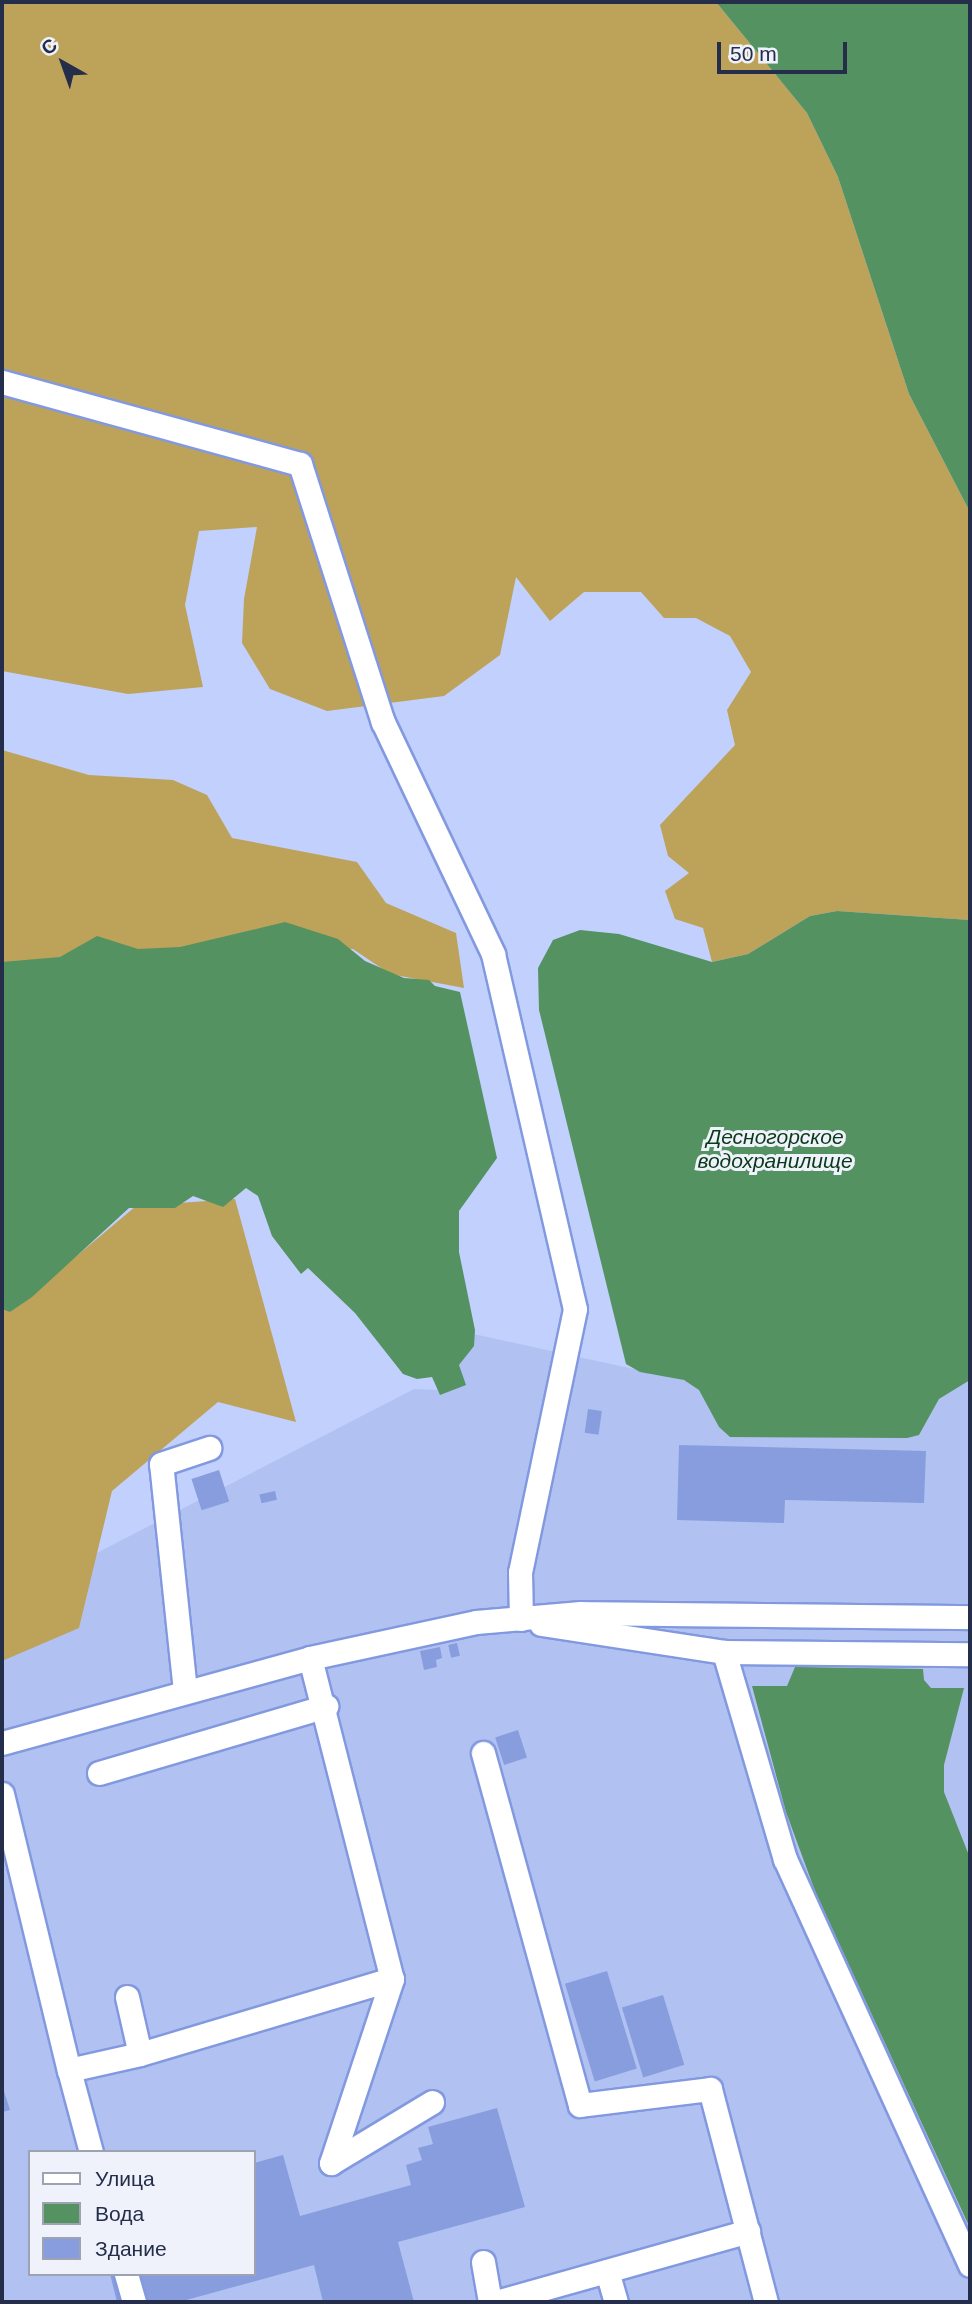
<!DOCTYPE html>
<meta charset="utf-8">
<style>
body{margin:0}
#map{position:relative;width:972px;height:2304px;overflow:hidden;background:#c1d0fd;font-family:Arial,sans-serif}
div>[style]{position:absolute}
.built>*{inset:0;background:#b1c2f2}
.forest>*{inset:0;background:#bda25a}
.water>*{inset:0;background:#549262}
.building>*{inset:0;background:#889ddd;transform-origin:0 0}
.roads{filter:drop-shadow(2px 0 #8299e0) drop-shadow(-2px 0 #8299e0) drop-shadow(0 2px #8299e0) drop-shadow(0 -2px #8299e0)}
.minor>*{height:23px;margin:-11.5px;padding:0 11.5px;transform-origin:11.5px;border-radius:11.5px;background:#fff}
span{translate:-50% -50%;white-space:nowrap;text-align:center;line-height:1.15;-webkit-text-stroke:6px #eff2fa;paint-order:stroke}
.water-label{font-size:21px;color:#093a19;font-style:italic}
.frame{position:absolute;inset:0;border:4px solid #242d4a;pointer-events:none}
.legend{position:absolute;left:28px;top:2150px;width:228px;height:126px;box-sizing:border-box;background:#eff2fa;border:2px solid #9ea3b4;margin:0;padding:9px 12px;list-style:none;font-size:21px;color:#242d4a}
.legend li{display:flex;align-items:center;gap:14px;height:35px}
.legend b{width:35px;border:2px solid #9ea3b4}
.north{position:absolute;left:28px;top:28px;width:70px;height:70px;-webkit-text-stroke:5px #eff2fa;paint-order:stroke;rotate:320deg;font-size:19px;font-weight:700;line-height:28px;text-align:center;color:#242d4a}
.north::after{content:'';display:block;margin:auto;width:24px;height:32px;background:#242d4a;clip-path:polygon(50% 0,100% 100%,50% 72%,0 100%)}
.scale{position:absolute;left:717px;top:42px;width:130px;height:32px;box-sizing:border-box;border:4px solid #242d4a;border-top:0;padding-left:9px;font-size:21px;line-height:24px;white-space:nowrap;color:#242d4a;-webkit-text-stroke:5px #eff2fa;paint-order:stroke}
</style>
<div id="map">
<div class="built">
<i style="clip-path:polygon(evenodd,469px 1333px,684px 1380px,700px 1390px,719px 1427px,731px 1437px,919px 1435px,939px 1399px,970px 1380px,970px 2302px,2px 2302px,2px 1602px,414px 1389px,437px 1390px,469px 1333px,30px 2152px,254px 2152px,254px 2274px,30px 2274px,30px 2152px)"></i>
</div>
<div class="forest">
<i style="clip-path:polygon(2px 2px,716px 2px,807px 113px,838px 177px,909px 394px,970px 512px,970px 920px,837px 911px,810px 916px,748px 954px,712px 962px,703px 928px,675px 919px,665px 891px,689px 873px,668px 856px,660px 825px,735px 745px,727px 710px,751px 672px,730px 636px,696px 618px,664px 618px,641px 592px,584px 592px,550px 621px,516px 577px,500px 655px,444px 696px,327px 711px,270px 689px,242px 643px,244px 599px,257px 527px,199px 531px,185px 605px,203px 687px,128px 694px,2px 671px)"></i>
<i style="clip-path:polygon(2px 750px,89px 775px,173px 780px,207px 795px,232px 838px,357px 862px,386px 903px,456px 933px,464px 988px,390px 974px,353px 949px,72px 953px,2px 981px)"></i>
<i style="clip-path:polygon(235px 1199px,296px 1422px,218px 1402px,112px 1491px,79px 1628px,2px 1661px,2px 1306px,10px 1312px,136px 1206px)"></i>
</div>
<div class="water">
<i style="clip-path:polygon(716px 2px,970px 2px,970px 512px,909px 394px,838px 177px,807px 113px)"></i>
<i style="clip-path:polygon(837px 911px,970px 920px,970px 1380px,939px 1399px,919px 1435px,907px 1438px,730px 1437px,719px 1427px,699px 1390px,684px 1380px,640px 1372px,626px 1364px,539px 1010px,538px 968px,553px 940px,580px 930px,619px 934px,712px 962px,748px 954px,810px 916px)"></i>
<i style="clip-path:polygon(285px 922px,338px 939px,365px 961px,404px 978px,429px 980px,435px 986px,460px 992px,497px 1158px,459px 1211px,459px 1252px,475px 1330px,474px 1346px,459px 1365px,466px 1385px,440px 1395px,432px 1377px,417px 1379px,403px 1374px,355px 1313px,308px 1268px,301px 1274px,272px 1236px,258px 1196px,246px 1188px,223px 1207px,193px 1196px,175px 1208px,129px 1208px,32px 1297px,10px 1312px,2px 1309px,2px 962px,60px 957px,97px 936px,138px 949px,180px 947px)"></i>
<i style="clip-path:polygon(795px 1667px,923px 1669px,924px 1680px,931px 1688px,964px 1688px,944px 1765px,944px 1792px,970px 1858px,970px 2228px,815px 1891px,786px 1812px,752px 1686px,787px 1686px)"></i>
</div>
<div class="building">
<i style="left:588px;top:1409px;width:14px;height:24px;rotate:8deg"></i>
<i style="clip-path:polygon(679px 1445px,926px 1451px,924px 1503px,785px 1500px,784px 1523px,677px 1520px)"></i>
<i style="left:219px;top:1470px;width:33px;height:29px;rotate:72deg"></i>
<i style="left:275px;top:1491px;width:9px;height:16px;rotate:77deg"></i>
<i style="left:457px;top:1643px;width:13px;height:9px;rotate:77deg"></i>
<i style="clip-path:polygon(440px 1647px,442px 1658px,436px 1660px,437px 1667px,424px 1670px,420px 1651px)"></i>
<i style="left:518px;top:1730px;width:29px;height:24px;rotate:72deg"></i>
<i style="left:607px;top:1971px;width:102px;height:44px;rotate:73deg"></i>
<i style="left:663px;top:1995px;width:73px;height:43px;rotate:73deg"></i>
<i style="clip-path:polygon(2px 2085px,10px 2110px,2px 2112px)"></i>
<i style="clip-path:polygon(497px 2108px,525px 2207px,398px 2242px,414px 2302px,323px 2302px,314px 2265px,179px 2302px,117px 2302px,110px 2274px,254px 2274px,254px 2163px,283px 2155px,300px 2216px,411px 2185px,406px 2165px,422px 2160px,418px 2148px,433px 2144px,428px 2127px)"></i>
</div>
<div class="roads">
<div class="minor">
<i style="left:2px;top:382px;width:309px;rotate:15.4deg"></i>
<i style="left:300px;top:464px;width:271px;rotate:72.2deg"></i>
<i style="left:383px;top:722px;width:257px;rotate:64.6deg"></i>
<i style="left:493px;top:954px;width:364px;rotate:77deg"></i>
<i style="left:575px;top:1309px;width:269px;rotate:101.8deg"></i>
<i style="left:520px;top:1572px;width:47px;rotate:88.8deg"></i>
<i style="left:541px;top:1624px;width:185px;rotate:8.7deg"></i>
<i style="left:724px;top:1652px;width:246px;rotate:0.5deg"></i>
<i style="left:724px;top:1652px;width:216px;rotate:73.6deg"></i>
<i style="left:785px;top:1859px;width:446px;rotate:65.5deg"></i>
<i style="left:310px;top:1658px;width:331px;rotate:75.7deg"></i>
<i style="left:392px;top:1979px;width:194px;rotate:108.3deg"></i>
<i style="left:331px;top:2163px;width:118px;rotate:-31.1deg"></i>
<i style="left:185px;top:1691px;width:228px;rotate:-96deg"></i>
<i style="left:161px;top:1464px;width:51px;rotate:-18.4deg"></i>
<i style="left:2px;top:1743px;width:320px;rotate:-15.4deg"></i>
<i style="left:310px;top:1658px;width:170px;rotate:-12.2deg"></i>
<i style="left:476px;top:1622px;width:105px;rotate:-4.9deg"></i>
<i style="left:581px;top:1613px;width:389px;rotate:0.6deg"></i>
<i style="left:483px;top:1753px;width:365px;rotate:74.6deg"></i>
<i style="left:580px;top:2105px;width:131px;rotate:-7deg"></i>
<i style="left:710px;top:2089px;width:220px;rotate:75.3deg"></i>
<i style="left:99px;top:1773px;width:237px;rotate:-16.4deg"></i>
<i style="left:2px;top:1794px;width:284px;rotate:76.4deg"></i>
<i style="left:69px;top:2070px;width:73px;rotate:-12.7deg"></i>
<i style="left:127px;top:1997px;width:58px;rotate:77.2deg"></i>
<i style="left:140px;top:2054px;width:263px;rotate:-16.6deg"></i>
<i style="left:69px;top:2070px;width:85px;rotate:75deg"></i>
<i style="left:483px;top:2262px;width:41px;rotate:80.1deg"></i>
<i style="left:607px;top:2271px;width:32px;rotate:74deg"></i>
<i style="left:126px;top:2274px;width:29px;rotate:74deg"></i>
<i style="left:496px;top:2302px;width:262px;rotate:-15.7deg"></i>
</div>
</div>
<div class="water-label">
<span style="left:775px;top:1149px">Десногорское<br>водохранилище</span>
</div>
<div class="frame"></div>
<ul class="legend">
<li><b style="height:9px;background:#fff"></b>Улица</li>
<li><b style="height:19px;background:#549262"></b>Вода</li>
<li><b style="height:19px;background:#889ddd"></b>Здание</li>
</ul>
<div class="north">С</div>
<div class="scale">50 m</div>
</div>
